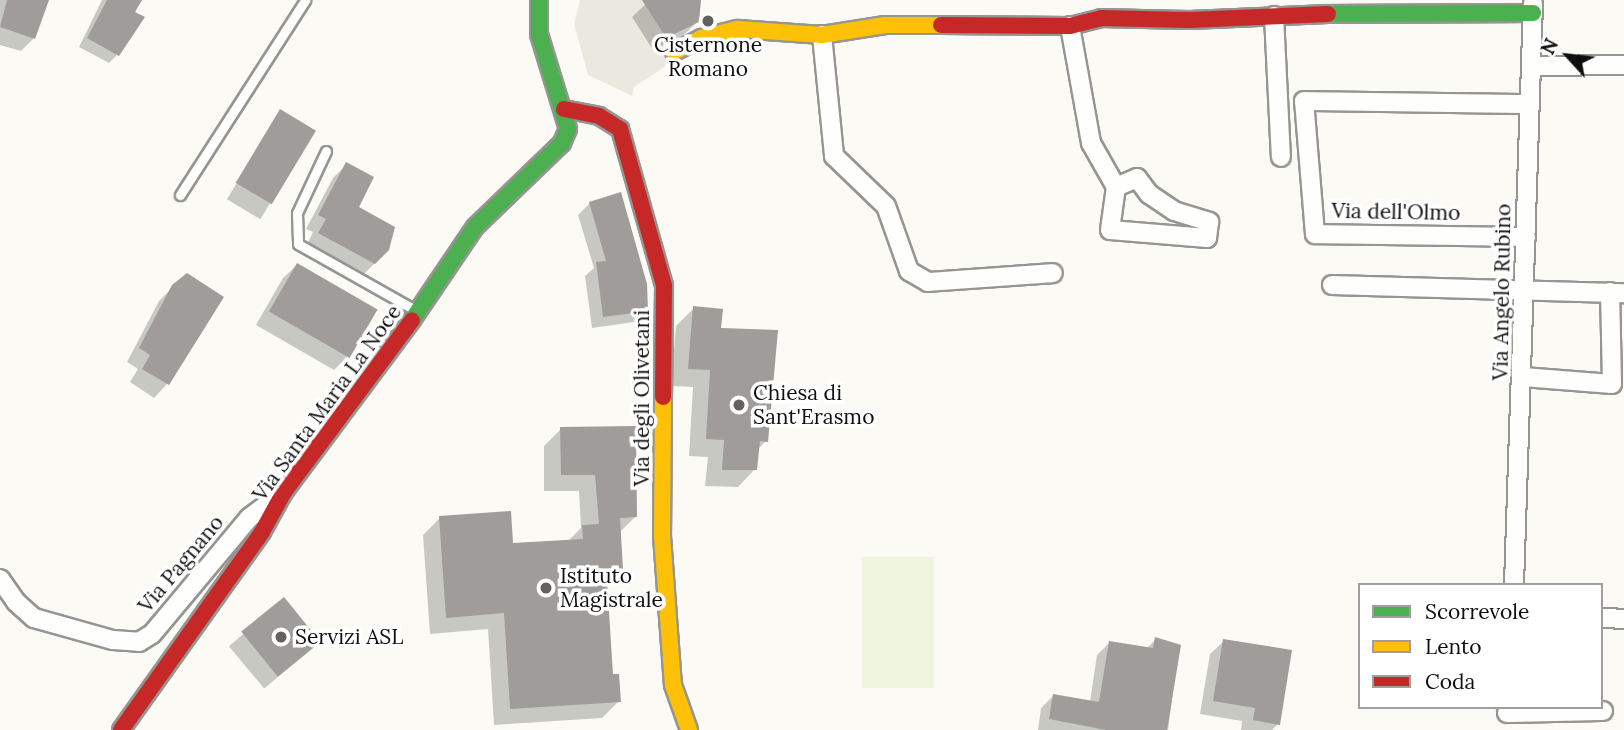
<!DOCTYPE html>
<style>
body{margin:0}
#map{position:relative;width:1624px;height:730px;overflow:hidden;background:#fbfaf4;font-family:Lora,serif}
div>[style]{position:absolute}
.pitch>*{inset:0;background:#eff4df;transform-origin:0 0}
.plaza>*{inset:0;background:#ebe8df}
.shadow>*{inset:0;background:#0003;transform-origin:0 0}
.building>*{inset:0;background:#9f9c99;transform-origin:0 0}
.roads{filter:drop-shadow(2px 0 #959592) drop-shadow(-2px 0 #959592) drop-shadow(0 2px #959592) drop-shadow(0 -2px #959592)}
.lane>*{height:9px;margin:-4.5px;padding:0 4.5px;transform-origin:4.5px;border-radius:4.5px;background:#fefefd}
.street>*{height:18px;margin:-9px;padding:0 9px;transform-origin:9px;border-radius:9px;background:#fefefd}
.fast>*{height:16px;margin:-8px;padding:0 8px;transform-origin:8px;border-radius:8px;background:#4caf50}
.slow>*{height:16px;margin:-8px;padding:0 8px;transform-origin:8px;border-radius:8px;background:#ffc107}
.jam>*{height:16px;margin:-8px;padding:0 8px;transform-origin:8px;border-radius:8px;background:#c62828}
.dots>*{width:19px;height:19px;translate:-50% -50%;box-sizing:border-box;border:4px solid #fff;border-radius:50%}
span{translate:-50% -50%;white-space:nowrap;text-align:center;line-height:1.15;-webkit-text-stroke:7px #fff;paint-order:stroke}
.poi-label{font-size:21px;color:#0f0f0f}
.left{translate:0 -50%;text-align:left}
.street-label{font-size:21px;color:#0f0f0f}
.legend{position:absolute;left:1358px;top:583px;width:245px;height:126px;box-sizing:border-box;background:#fff;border:2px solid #9f9f9f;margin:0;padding:9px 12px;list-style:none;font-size:21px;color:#0f0f0f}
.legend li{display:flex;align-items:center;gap:14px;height:35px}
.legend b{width:35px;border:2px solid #9f9f9f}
.north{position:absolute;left:1533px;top:21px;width:70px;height:70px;-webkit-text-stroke:5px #fff;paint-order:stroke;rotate:297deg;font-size:19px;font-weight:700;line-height:28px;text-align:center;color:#0f0f0f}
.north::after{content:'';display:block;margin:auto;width:24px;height:32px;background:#0f0f0f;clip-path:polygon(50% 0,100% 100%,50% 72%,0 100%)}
</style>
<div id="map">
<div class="pitch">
<i style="left:934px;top:557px;width:131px;height:72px;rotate:90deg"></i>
</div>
<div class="plaza">
<i style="clip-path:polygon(580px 0,647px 0,644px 3px,678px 58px,634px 87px,632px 96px,588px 75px,574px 24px)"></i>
</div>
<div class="shadow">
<i style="clip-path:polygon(0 0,47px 0,34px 38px,21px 51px,0 45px)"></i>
<i style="clip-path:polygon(102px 0,140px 0,118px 54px,109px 63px,79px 47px)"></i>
<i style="clip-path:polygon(650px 0,700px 0,698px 21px,684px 35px,653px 50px,632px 17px)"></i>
<i style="left:280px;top:111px;width:39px;height:103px;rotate:31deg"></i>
<i style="clip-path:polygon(346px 165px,356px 208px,388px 250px,361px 277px,306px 247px,313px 232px,306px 229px,333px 178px)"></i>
<i style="clip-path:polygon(590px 203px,646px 310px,634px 322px,592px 328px,585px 276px,594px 268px,578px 215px)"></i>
<i style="clip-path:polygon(297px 265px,375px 310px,347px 357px,334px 370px,256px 325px,283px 278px)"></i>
<i style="clip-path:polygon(173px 287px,221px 297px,167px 384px,154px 398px,130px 382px,138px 369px,127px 362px,159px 301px)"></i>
<i style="clip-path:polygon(694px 308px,766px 441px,757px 450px,755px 469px,738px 487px,705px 486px,708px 457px,689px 456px,693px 387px,671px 386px,676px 326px)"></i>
<i style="clip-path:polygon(561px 429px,636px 516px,619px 533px,621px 568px,605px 584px,611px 676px,619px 701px,602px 718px,494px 725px,488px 629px,430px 634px,423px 535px,440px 518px,511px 545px,568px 541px,581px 528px,579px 491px,544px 491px,544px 446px)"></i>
<i style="left:284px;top:600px;width:55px;height:72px;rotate:50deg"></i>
<i style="clip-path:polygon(1156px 639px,1179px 646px,1168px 730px,1038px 730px,1041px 708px,1053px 696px,1090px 702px,1097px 655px,1109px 643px,1146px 649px)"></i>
<i style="clip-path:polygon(1224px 641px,1278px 724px,1272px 730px,1241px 730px,1242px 721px,1200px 714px,1210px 654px)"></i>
</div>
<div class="building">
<i style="clip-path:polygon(7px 0,49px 0,35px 39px,0 27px)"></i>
<i style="clip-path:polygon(107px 0,142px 0,135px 12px,145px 17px,119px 56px,87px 38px)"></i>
<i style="clip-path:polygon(642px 0,701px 0,699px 22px,666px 38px)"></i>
<i style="left:280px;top:109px;width:42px;height:86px;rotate:31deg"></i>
<i style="clip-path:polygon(346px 162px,374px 177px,359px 207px,395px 227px,389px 250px,375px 264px,318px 233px,326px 219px,318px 215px)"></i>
<i style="clip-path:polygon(621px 192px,647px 284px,648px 311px,603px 317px,596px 262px,606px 261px,589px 202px)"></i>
<i style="left:297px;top:263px;width:93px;height:56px;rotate:30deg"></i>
<i style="clip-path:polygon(187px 273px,224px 297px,169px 385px,142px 369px,150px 355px,139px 348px,172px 285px)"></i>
<i style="clip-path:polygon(693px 306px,723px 309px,721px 328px,778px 330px,768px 442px,760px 441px,757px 470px,722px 470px,724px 440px,706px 439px,710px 370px,688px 369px)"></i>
<i style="clip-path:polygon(636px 426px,637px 517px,620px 518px,623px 569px,610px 570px,611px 581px,607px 581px,613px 674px,619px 674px,621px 702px,510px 709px,504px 613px,446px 618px,439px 516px,511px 511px,513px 543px,583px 539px,582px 525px,599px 524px,595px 475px,561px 475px,560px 427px)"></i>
<i style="left:284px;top:597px;width:58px;height:55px;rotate:51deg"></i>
<i style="clip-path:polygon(1155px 637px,1181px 645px,1167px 730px,1106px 730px,1049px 719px,1053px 694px,1099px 702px,1109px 641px,1153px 648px)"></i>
<i style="clip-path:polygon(1223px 639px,1292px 650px,1280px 725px,1253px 720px,1255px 708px,1213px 701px)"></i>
</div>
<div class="roads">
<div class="lane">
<i style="left:326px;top:151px;width:68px;rotate:115.1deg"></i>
<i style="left:297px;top:213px;width:31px;rotate:88deg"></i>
<i style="left:298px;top:244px;width:137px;rotate:29.4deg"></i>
<i style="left:180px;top:195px;width:232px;rotate:-57.3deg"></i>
</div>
<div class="street">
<i style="left:1274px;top:16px;width:141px;rotate:87.2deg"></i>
<i style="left:1070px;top:26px;width:119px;rotate:79.8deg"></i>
<i style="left:1091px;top:143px;width:51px;rotate:60.4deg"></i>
<i style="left:822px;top:35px;width:122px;rotate:84.3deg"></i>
<i style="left:834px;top:156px;width:72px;rotate:43.9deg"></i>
<i style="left:886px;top:206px;width:69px;rotate:70.5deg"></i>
<i style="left:909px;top:271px;width:22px;rotate:30deg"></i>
<i style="left:928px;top:282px;width:125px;rotate:-4.1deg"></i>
<i style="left:1532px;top:66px;width:92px;rotate:-0.6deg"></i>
<i style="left:1137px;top:178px;width:20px;rotate:53deg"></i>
<i style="left:1149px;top:194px;width:30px;rotate:34deg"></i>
<i style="left:1174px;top:211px;width:37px;rotate:17deg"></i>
<i style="left:1209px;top:222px;width:16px;rotate:97deg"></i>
<i style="left:1207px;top:238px;width:97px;rotate:-175.3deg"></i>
<i style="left:1110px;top:230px;width:43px;rotate:-82.1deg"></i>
<i style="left:1116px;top:187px;width:23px;rotate:-23deg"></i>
<i style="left:1526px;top:237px;width:211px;rotate:-179.2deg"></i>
<i style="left:1315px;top:234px;width:133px;rotate:-94.7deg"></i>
<i style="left:1304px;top:101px;width:225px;rotate:0.8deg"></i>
<i style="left:1332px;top:285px;width:292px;rotate:1.6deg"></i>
<i style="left:1523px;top:377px;width:89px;rotate:4.5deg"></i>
<i style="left:1612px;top:384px;width:92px;rotate:-91.2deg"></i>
<i style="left:0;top:579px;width:28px;rotate:55deg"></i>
<i style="left:16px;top:602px;width:24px;rotate:42deg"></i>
<i style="left:34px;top:618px;width:82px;rotate:15.6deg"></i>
<i style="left:113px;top:640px;width:26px;rotate:4deg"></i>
<i style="left:139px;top:642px;width:15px;rotate:-32deg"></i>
<i style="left:152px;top:634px;width:151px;rotate:-50.1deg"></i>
<i style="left:249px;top:518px;width:36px;rotate:-37deg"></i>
<i style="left:1514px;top:585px;width:582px;rotate:-88.13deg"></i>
<i style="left:1601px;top:618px;width:23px;rotate:2deg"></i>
<i style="left:1507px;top:713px;width:96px;rotate:-1.2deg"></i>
</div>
<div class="fast">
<i style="left:1328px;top:14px;width:205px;rotate:-0.3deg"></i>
<i style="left:412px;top:320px;width:112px;rotate:-55.9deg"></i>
<i style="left:475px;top:227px;width:121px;rotate:-44deg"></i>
<i style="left:562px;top:143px;width:15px;rotate:-67deg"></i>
<i style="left:568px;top:129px;width:99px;rotate:-107deg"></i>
<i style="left:539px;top:34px;width:34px;rotate:-90deg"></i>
</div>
<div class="slow">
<i style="left:674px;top:52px;width:30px;rotate:-27deg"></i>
<i style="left:701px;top:38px;width:38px;rotate:-14deg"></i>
<i style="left:738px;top:29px;width:84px;rotate:4.1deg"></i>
<i style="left:822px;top:35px;width:64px;rotate:-9deg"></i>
<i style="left:885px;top:25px;width:56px"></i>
<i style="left:663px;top:397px;width:139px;rotate:90.4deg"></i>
<i style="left:662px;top:536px;width:149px;rotate:85.8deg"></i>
<i style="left:673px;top:685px;width:48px;rotate:70.4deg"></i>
</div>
<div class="jam">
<i style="left:941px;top:25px;width:129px;rotate:0.4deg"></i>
<i style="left:1070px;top:26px;width:32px;rotate:-14deg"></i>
<i style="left:1101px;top:18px;width:89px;rotate:1.3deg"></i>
<i style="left:1190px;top:20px;width:138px;rotate:-2.5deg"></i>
<i style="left:564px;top:109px;width:36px;rotate:11deg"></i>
<i style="left:599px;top:116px;width:25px;rotate:32deg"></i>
<i style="left:620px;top:129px;width:163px;rotate:74.3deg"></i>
<i style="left:664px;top:286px;width:111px;rotate:90.5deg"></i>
<i style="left:121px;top:730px;width:243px;rotate:-54.5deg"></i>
<i style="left:262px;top:532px;width:46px;rotate:-61.2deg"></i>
<i style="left:284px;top:492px;width:214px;rotate:-53.3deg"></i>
</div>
</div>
<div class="dots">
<i style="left:708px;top:21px;background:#62615f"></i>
<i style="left:739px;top:405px;background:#62615f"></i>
<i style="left:546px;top:588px;background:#62615f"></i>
<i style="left:281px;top:637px;background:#62615f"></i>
</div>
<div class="poi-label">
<span style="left:708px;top:57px">Cisternone<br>Romano</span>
<span class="left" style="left:753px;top:405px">Chiesa di<br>Sant'Erasmo</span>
<span class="left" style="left:560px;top:588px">Istituto<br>Magistrale</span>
<span class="left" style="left:295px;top:637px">Servizi ASL</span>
</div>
<div class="street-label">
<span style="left:1396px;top:212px;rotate:1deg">Via dell'Olmo</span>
<span style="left:1502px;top:292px;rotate:-89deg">Via Angelo Rubino</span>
<span style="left:642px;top:398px;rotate:-90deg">Via degli Olivetani</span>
<span style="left:327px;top:403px;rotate:-54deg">Via Santa Maria La Noce</span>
<span style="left:181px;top:564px;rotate:-50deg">Via Pagnano</span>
</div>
<ul class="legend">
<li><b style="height:9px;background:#4caf50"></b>Scorrevole</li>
<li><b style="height:9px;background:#ffc107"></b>Lento</li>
<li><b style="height:9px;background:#c62828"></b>Coda</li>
</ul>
<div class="north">N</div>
</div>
